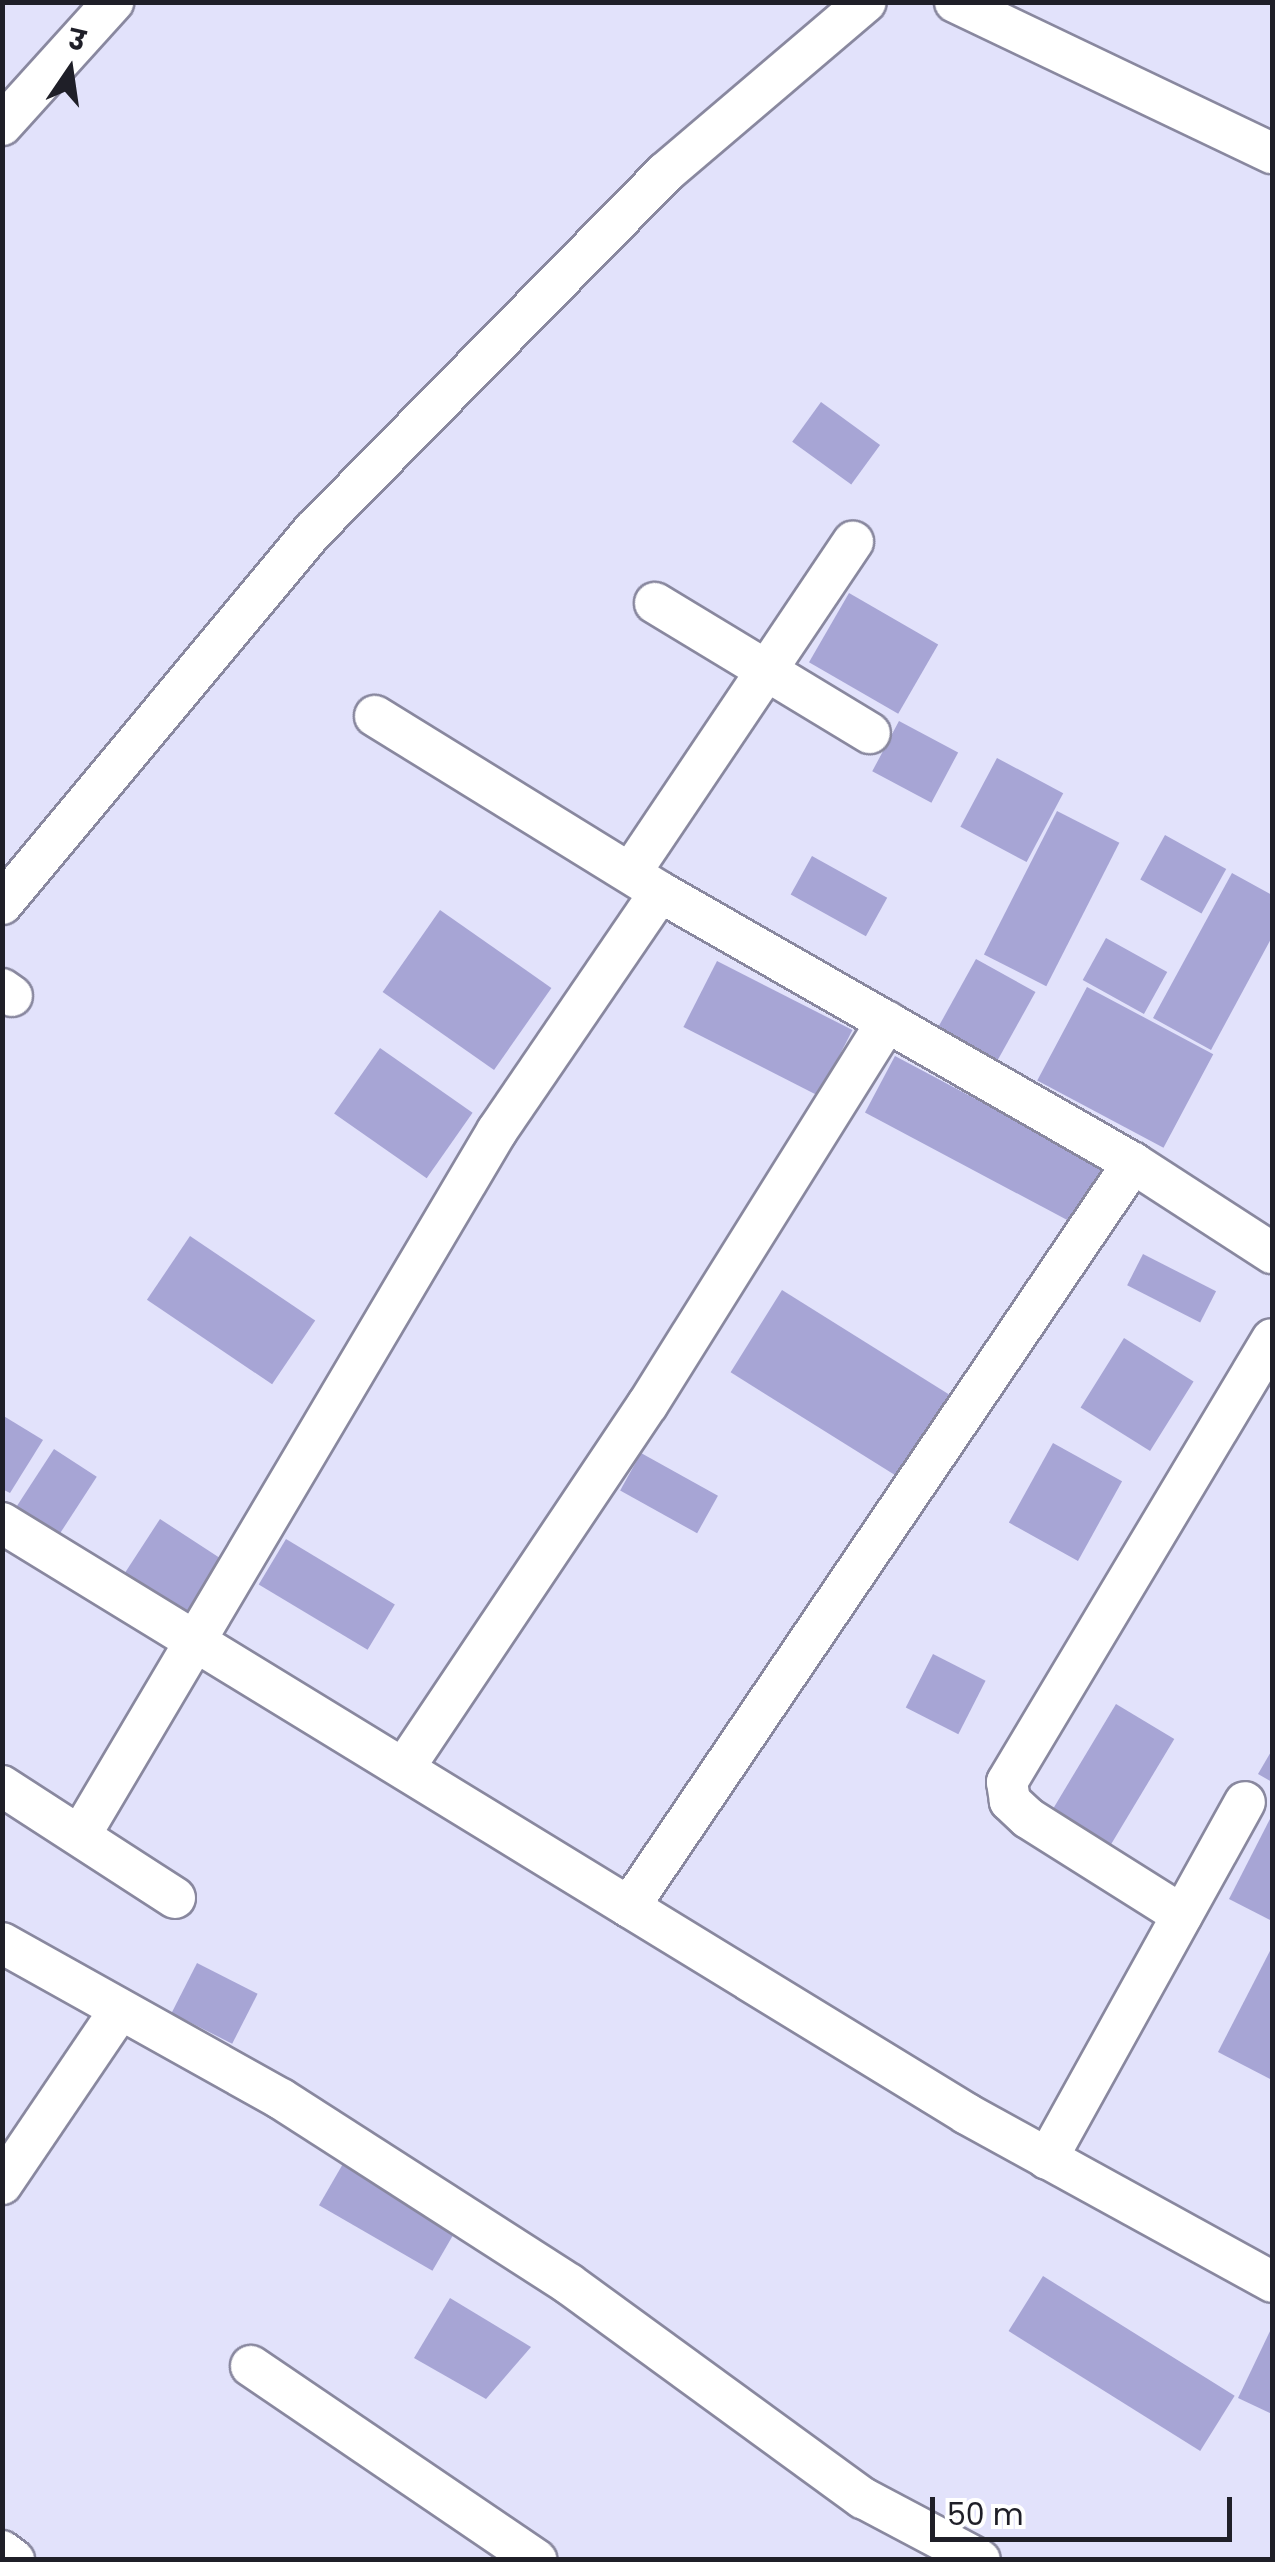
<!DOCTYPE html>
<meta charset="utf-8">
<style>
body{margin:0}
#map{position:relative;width:1275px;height:2562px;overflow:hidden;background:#e2e2fb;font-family:Poppins,"Noto Sans Devanagari",sans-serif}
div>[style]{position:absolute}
.building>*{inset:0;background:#a7a5d5;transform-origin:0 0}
.roads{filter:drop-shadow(2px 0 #89889f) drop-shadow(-2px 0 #89889f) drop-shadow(0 2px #89889f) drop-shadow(0 -2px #89889f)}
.minor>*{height:40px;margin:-20px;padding:0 20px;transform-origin:20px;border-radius:20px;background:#fff}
span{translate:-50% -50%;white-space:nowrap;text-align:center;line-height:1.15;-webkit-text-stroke:8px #fff;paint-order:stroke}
.frame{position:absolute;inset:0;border:5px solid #1f1f28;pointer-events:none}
.north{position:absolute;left:20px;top:20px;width:100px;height:100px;-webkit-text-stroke:8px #fff;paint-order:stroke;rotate:13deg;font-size:28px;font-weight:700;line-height:40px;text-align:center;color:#1f1f28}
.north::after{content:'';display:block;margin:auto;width:35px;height:45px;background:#1f1f28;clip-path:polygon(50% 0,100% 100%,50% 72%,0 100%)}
.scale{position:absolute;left:930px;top:2497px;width:302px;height:45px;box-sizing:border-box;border:5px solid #1f1f28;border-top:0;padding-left:12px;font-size:30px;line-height:35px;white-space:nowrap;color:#1f1f28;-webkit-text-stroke:8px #fff;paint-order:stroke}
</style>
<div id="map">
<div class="building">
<i style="left:821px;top:402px;width:73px;height:49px;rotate:36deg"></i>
<i style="left:849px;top:593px;width:103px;height:80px;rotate:30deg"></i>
<i style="left:899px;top:721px;width:67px;height:57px;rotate:28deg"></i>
<i style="left:997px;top:758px;width:75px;height:78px;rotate:28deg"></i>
<i style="left:1057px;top:811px;width:70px;height:161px;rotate:27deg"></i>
<i style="left:1165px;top:835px;width:70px;height:51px;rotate:29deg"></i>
<i style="left:812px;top:856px;width:86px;height:44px;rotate:29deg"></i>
<i style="clip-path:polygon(1232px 873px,1272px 895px,1272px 937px,1211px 1050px,1153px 1018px)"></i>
<i style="left:440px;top:910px;width:136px;height:100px;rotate:35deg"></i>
<i style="left:1106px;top:938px;width:70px;height:48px;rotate:29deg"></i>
<i style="left:976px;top:959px;width:68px;height:85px;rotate:29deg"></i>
<i style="left:717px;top:961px;width:152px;height:74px;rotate:27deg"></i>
<i style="left:1087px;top:987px;width:143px;height:106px;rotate:28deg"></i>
<i style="left:380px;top:1048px;width:113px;height:80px;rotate:35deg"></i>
<i style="left:895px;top:1056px;width:236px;height:64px;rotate:28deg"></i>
<i style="left:190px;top:1236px;width:151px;height:77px;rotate:34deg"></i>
<i style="left:1143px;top:1254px;width:82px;height:35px;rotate:27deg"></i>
<i style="left:782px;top:1290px;width:198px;height:97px;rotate:32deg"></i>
<i style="left:1124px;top:1338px;width:82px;height:82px;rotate:32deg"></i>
<i style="clip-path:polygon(2px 1415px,43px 1440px,10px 1493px,2px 1489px)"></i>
<i style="left:1053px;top:1443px;width:79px;height:91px;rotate:29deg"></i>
<i style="left:54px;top:1449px;width:51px;height:74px;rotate:33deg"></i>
<i style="left:641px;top:1453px;width:88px;height:43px;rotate:29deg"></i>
<i style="left:160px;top:1519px;width:87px;height:69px;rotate:33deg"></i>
<i style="left:286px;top:1539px;width:127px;height:53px;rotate:31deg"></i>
<i style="left:933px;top:1654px;width:59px;height:60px;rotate:27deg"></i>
<i style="left:1116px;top:1704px;width:68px;height:123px;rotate:31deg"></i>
<i style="clip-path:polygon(1272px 1750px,1272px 1782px,1258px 1774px)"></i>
<i style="clip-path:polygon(1272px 1815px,1272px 1921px,1229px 1899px)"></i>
<i style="clip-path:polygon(1272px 1947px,1272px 2080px,1218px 2052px)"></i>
<i style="left:197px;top:1963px;width:68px;height:56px;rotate:27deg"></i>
<i style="left:344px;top:2162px;width:131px;height:50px;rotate:30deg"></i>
<i style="left:1043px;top:2276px;width:226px;height:65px;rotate:32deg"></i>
<i style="clip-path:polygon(450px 2298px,531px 2347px,486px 2399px,414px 2358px)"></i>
<i style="clip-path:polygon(1272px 2327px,1272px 2414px,1238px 2398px)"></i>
</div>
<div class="roads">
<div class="minor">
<i style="left:955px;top:2px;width:351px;rotate:25.5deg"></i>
<i style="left:2px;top:125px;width:166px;rotate:-47.9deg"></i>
<i style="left:655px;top:603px;width:251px;rotate:31.2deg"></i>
<i style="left:375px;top:716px;width:335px;rotate:31.7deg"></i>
<i style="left:660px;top:892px;width:545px;rotate:29.81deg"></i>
<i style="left:1133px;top:1163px;width:166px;rotate:32.9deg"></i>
<i style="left:631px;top:872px;width:398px;rotate:-56.1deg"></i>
<i style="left:2px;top:904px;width:486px;rotate:-50.2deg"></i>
<i style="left:313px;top:531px;width:503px;rotate:-45.48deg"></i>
<i style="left:666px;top:172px;width:262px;rotate:-40.4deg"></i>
<i style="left:2px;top:989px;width:12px;rotate:35deg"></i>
<i style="left:2px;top:1523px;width:1132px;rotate:31.48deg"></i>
<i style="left:967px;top:2114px;width:348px;rotate:28.8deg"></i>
<i style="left:404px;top:1768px;width:438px;rotate:-56.2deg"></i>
<i style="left:648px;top:1404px;width:451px;rotate:-58deg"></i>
<i style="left:2px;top:1786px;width:206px;rotate:32.9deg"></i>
<i style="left:81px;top:1834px;width:817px;rotate:-59.39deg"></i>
<i style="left:497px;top:1131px;width:289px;rotate:-55.7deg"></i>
<i style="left:629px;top:1907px;width:899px;rotate:-55.89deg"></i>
<i style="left:1182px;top:1915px;width:182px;rotate:-147.8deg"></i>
<i style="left:1028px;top:1818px;width:25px;rotate:-137deg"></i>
<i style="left:1010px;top:1801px;width:19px;rotate:-99deg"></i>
<i style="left:1007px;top:1782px;width:516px;rotate:-59.11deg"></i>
<i style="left:2px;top:1943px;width:320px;rotate:29.2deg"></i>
<i style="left:281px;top:2099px;width:342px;rotate:32.7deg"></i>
<i style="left:569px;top:2284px;width:364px;rotate:36.1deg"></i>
<i style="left:863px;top:2498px;width:132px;rotate:27.9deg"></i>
<i style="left:1047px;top:2159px;width:408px;rotate:-61deg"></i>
<i style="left:2px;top:2184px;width:210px;rotate:-55.9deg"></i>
<i style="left:251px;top:2366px;width:345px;rotate:34.2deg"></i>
<i style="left:2px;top:2551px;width:15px;rotate:37deg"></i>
</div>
</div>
<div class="frame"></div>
<div class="north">उ</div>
<div class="scale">50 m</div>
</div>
